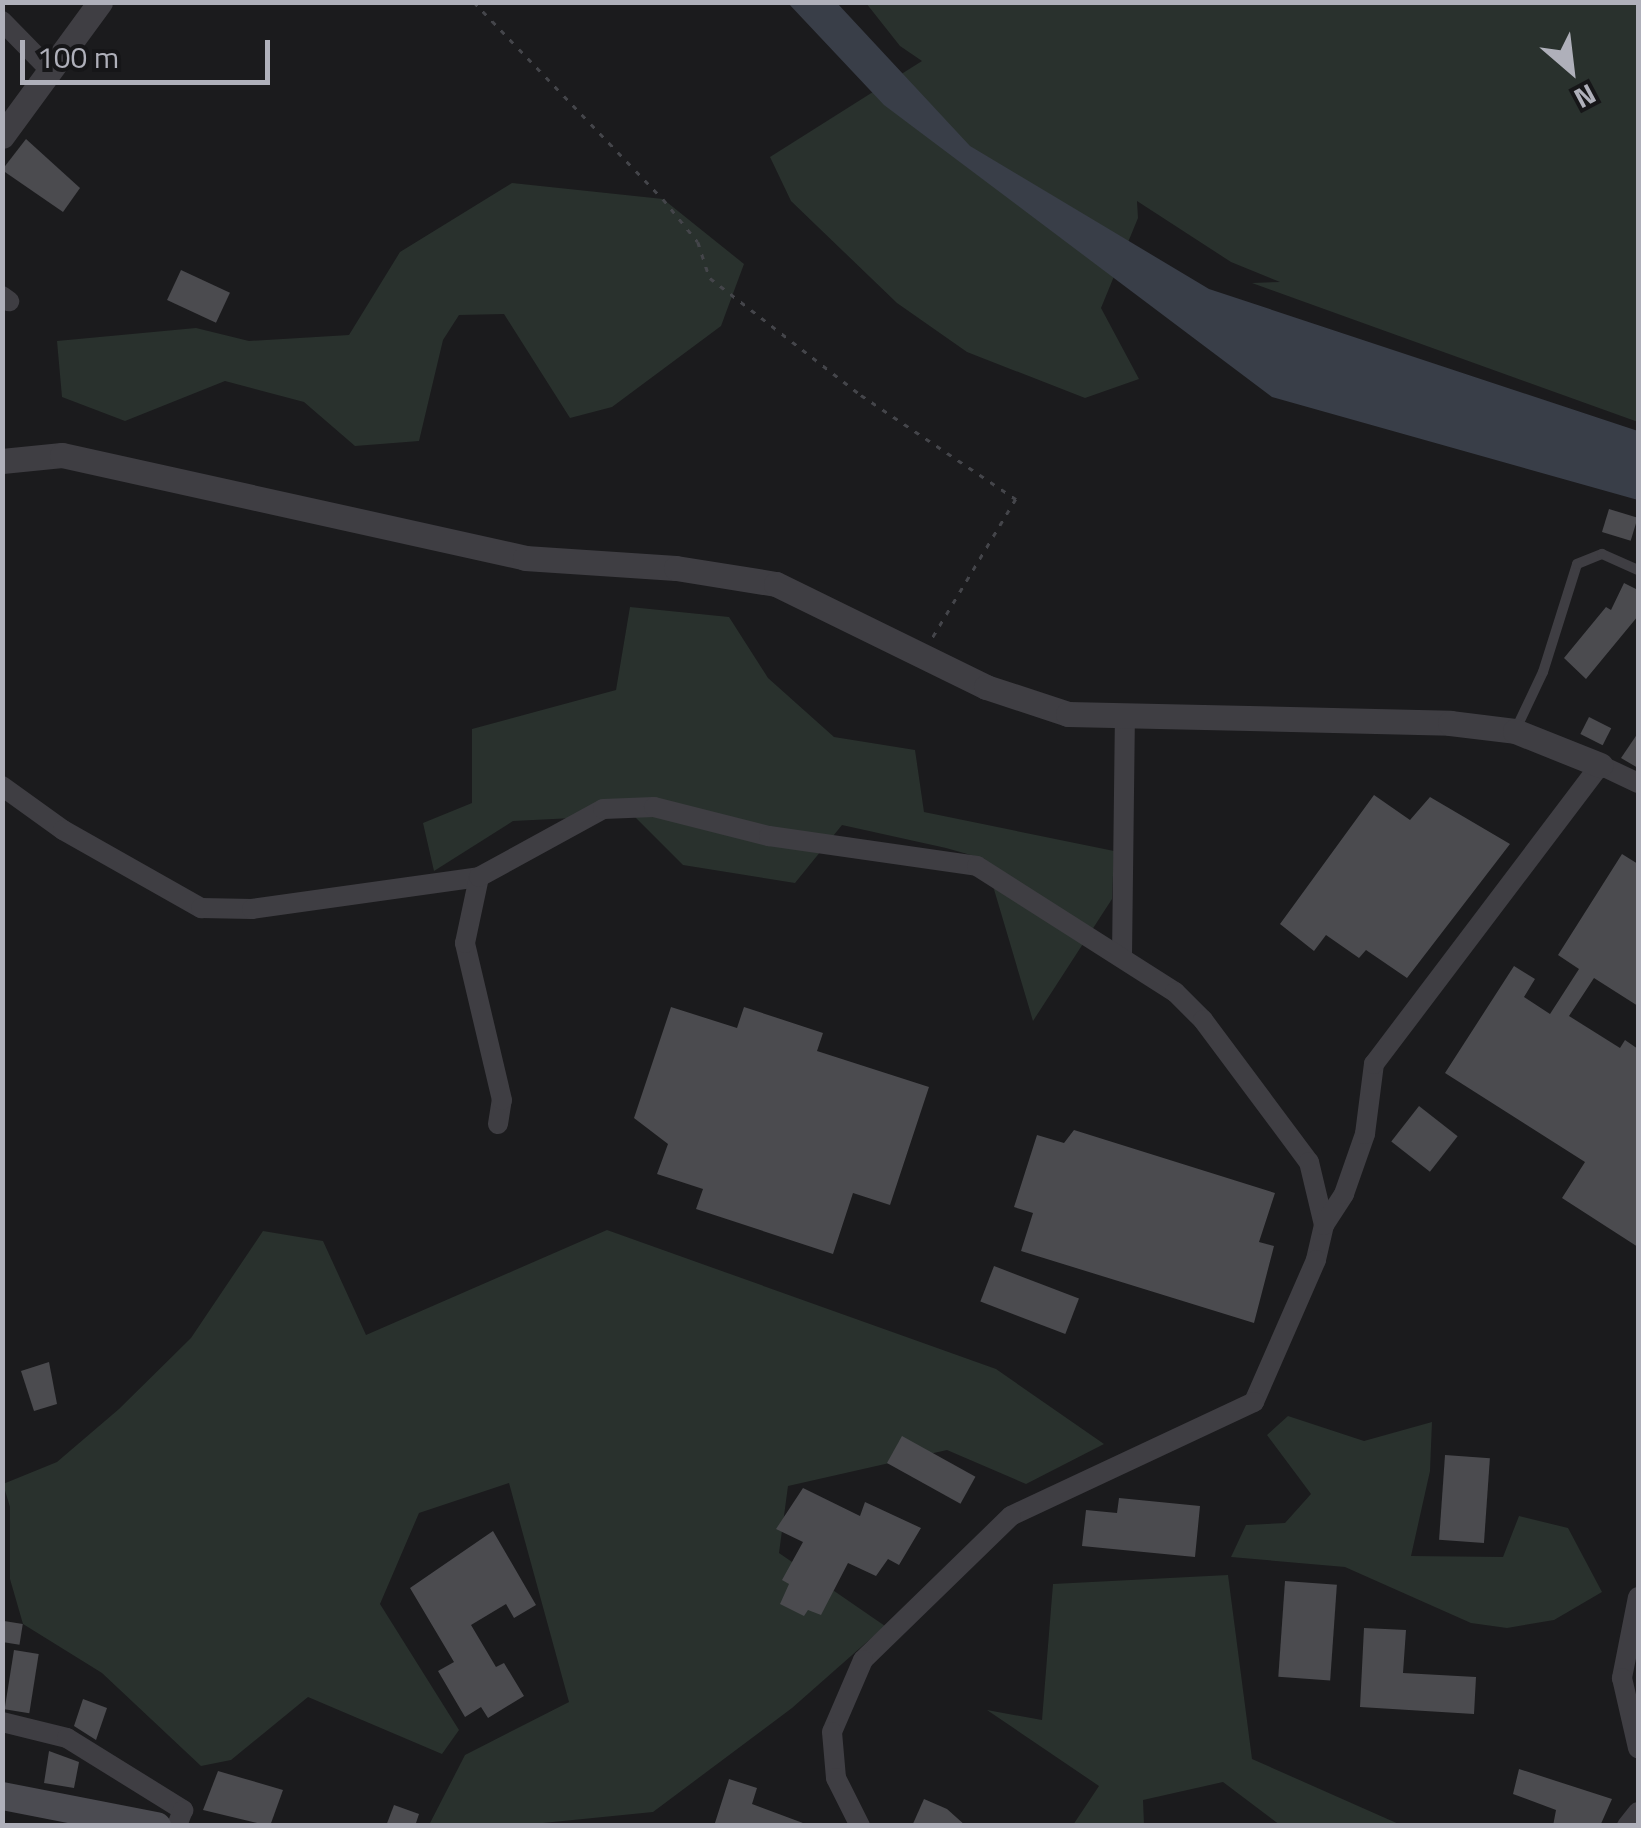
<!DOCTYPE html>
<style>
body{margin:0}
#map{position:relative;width:1641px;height:1828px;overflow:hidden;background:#1b1b1d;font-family:"Titillium Web",sans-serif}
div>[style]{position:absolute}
.green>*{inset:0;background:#29312d}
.water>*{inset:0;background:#393e48}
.building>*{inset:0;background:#4b4b4f;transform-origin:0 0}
.path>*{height:2.5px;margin-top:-1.25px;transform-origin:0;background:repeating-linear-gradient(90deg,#44454a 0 5px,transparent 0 13px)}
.service>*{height:10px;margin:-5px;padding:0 5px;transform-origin:5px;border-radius:5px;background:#3f3e43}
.minor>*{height:20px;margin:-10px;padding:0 10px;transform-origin:10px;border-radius:10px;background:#3f3e43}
.tertiary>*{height:25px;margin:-12.5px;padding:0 12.5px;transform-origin:12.5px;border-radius:12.5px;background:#3f3e43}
.secondary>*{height:28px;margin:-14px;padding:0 14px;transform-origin:14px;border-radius:14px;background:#4b4b51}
span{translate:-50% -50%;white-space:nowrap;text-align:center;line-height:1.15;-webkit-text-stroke:10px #161618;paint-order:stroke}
.frame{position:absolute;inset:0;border:5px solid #afb0ba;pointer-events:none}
.north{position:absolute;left:1521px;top:20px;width:100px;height:100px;-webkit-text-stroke:8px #161618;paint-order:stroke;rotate:152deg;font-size:28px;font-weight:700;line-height:40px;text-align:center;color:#afb0ba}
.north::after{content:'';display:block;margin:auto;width:35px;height:45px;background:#afb0ba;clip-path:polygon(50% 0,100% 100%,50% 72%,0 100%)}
.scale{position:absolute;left:20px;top:40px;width:250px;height:45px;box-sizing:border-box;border:5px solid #afb0ba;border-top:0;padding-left:12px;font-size:30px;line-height:35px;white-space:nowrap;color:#afb0ba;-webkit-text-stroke:8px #161618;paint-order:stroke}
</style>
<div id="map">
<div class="green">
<i style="clip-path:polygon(866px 3px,1638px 3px,1638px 422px,1252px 283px,1280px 282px,1231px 262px,1137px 201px,1138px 218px,1101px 308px,1139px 379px,1085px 398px,967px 352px,897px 303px,791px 201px,770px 157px,922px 61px,900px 46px)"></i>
<i style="clip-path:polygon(512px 183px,663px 199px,744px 264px,721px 326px,612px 407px,570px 418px,504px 314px,459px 315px,443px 340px,419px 441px,355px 446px,304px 402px,225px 381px,125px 421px,62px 397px,57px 341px,196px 328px,249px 341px,349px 335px,400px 252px)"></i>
<i style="clip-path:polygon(630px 607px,729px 617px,768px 678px,834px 737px,915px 750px,924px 812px,1114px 851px,1112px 899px,1033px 1021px,985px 859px,946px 848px,842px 825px,795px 883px,683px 865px,633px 815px,513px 821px,434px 871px,423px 823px,472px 803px,472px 729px,616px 690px)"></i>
<i style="clip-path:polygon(607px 1230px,996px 1369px,1104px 1444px,1026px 1484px,947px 1450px,788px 1486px,779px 1553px,885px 1626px,792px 1708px,653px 1812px,523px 1825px,429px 1825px,465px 1755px,569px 1702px,509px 1483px,419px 1513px,380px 1604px,459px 1730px,442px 1754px,308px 1697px,231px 1760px,201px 1766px,102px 1673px,23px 1624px,10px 1579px,10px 1507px,3px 1484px,57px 1462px,119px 1409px,191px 1338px,263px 1231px,323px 1241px,366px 1335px)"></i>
<i style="clip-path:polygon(1288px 1416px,1364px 1441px,1432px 1422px,1430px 1471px,1411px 1556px,1503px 1557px,1519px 1516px,1568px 1528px,1602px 1592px,1554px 1620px,1507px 1628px,1471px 1623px,1345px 1567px,1231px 1557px,1246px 1525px,1285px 1523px,1311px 1494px,1267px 1435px)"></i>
<i style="clip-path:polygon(1228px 1575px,1252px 1759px,1401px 1825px,1280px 1825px,1223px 1782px,1143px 1800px,1144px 1825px,1073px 1825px,1099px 1786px,987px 1710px,1042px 1720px,1053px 1584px)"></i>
</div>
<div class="water">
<i style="clip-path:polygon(788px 3px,837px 3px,970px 146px,1209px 289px,1638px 431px,1638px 500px,1272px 397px,884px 105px)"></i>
</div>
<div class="building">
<i style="clip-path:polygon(26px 139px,80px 188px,63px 212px,2px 170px)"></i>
<i style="left:181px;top:270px;width:54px;height:33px;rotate:25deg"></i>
<i style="left:1609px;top:509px;width:30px;height:24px;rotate:17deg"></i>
<i style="clip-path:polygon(1624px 583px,1638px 590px,1638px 616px,1586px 679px,1564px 658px,1606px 607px,1611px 610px)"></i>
<i style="left:1589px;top:717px;width:25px;height:19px;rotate:27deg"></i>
<i style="clip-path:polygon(1638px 733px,1638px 768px,1621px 758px)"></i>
<i style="clip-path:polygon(1374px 795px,1410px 820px,1430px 797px,1510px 844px,1407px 978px,1366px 950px,1359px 958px,1326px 935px,1314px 951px,1280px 924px)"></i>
<i style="clip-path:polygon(1622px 854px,1638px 864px,1638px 1006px,1594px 978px,1569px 1016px,1620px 1048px,1625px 1040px,1638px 1049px,1638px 1247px,1562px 1198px,1585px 1162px,1445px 1073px,1514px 966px,1535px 979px,1524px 997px,1550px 1014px,1579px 969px,1558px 955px)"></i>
<i style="clip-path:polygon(671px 1007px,737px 1028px,744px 1007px,823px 1033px,817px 1051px,929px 1087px,890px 1205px,853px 1193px,833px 1254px,696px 1209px,703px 1189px,657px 1174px,668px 1144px,634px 1118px)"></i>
<i style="left:1419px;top:1106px;width:49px;height:45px;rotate:38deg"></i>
<i style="clip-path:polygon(1074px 1130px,1275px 1193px,1259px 1242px,1274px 1246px,1254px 1323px,1021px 1251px,1033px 1213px,1014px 1207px,1037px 1135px,1064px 1143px)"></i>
<i style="left:994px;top:1266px;width:91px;height:38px;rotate:21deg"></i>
<i style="clip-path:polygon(49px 1362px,57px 1404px,34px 1411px,21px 1371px)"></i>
<i style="left:902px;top:1436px;width:84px;height:31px;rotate:29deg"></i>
<i style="left:1445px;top:1455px;width:45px;height:85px;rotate:4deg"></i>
<i style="clip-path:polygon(803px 1488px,860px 1516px,865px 1502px,921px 1528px,899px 1565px,888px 1559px,876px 1576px,848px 1563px,821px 1615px,808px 1610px,804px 1616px,780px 1604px,789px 1584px,782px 1580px,803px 1542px,776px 1529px)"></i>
<i style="clip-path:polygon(1119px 1498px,1200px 1506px,1195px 1557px,1082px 1546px,1086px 1510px,1117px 1513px)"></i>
<i style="clip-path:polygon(493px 1531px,536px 1605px,514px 1618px,506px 1604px,471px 1625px,496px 1667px,504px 1663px,524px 1696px,488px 1718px,481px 1707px,465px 1717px,438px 1671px,454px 1662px,410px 1588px)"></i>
<i style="left:1285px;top:1581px;width:52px;height:96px;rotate:4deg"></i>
<i style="left:4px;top:1621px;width:19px;height:21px;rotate:9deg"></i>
<i style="clip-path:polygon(1364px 1628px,1406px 1630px,1403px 1673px,1476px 1677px,1474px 1714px,1360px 1707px)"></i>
<i style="left:14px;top:1650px;width:25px;height:60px;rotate:9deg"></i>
<i style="clip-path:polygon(83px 1699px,107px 1708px,96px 1740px,74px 1726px)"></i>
<i style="clip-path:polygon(49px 1751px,79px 1762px,74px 1788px,44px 1783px)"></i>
<i style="clip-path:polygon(1519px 1769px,1612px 1799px,1600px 1826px,1553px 1826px,1556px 1810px,1513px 1794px)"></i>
<i style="clip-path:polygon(218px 1771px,283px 1790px,270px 1826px,203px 1810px)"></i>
<i style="clip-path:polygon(729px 1779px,757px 1788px,752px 1804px,811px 1826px,714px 1826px)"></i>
<i style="clip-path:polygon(924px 1799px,947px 1809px,966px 1826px,912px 1826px)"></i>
<i style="clip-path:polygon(394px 1805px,419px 1814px,415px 1826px,386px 1826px)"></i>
</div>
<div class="path">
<i style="left:474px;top:2px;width:273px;rotate:46.2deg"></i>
<i style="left:663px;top:199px;width:55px;rotate:50.9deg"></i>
<i style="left:698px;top:242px;width:38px;rotate:72deg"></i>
<i style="left:710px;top:278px;width:191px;rotate:37.8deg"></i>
<i style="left:861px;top:395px;width:187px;rotate:33.9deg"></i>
<i style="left:1016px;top:499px;width:163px;rotate:121deg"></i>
</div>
<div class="service">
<i style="left:1516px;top:729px;width:63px;rotate:-64.7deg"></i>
<i style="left:1543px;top:672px;width:113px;rotate:-72.5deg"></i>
<i style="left:1577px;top:564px;width:27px;rotate:-22deg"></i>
<i style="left:1602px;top:554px;width:39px;rotate:24deg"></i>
</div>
<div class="minor">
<i style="left:2px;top:21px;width:69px;rotate:45.6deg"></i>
<i style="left:2px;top:296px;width:9px;rotate:36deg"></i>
<i style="left:2px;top:786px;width:75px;rotate:35.8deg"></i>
<i style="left:63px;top:830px;width:159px;rotate:29.5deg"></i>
<i style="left:201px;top:908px;width:51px;rotate:1.1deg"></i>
<i style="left:252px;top:909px;width:229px;rotate:-8deg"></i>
<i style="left:1122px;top:956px;width:240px;rotate:-89.3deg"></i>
<i style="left:498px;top:1124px;width:24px;rotate:-81deg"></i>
<i style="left:502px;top:1100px;width:161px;rotate:-103.3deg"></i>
<i style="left:465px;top:943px;width:67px;rotate:-78deg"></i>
<i style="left:479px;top:877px;width:141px;rotate:-28.7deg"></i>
<i style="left:603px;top:809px;width:51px;rotate:-2.2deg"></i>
<i style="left:654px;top:807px;width:119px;rotate:14.2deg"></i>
<i style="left:769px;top:836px;width:210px;rotate:8.2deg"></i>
<i style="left:977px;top:866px;width:235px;rotate:32.5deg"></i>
<i style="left:1175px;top:992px;width:40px;rotate:45deg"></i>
<i style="left:1203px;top:1020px;width:177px;rotate:53.3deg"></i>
<i style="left:1309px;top:1162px;width:65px;rotate:76.6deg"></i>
<i style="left:1324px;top:1225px;width:36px;rotate:103deg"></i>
<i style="left:1316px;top:1260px;width:155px;rotate:113.6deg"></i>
<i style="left:1254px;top:1402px;width:268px;rotate:154.9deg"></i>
<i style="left:1011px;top:1516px;width:206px;rotate:135.8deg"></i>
<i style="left:863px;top:1660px;width:78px;rotate:113.3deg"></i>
<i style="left:832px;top:1732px;width:46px;rotate:85deg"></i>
<i style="left:836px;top:1778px;width:54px;rotate:63.4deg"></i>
<i style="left:1324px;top:1225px;width:37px;rotate:-57deg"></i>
<i style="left:1344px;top:1194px;width:64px;rotate:-70.7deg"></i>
<i style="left:1365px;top:1134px;width:71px;rotate:-82.7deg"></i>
<i style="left:1374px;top:1064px;width:375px;rotate:-52.9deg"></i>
<i style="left:1600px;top:765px;width:42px;rotate:25.3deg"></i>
<i style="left:1638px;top:1597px;width:83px;rotate:101.2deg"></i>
<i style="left:1622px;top:1678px;width:72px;rotate:77.1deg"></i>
<i style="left:2px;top:1722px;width:67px;rotate:13.8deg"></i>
<i style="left:67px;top:1738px;width:137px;rotate:31.8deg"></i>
<i style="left:183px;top:1810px;width:17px;rotate:111deg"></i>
<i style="left:1627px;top:1826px;width:18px;rotate:-52deg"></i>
</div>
<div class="tertiary">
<i style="left:2px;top:136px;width:166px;rotate:-53.8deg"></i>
<i style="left:2px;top:461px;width:60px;rotate:-5.7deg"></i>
<i style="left:62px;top:455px;width:474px;rotate:12.5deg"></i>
<i style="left:525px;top:558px;width:151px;rotate:3.8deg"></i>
<i style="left:676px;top:568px;width:101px;rotate:9.1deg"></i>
<i style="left:776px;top:584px;width:234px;rotate:26.1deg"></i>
<i style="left:986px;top:687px;width:86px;rotate:18.2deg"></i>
<i style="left:1068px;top:714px;width:382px;rotate:1.3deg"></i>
<i style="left:1450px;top:723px;width:65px;rotate:7deg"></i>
<i style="left:1515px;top:731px;width:92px;rotate:21.8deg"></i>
</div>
<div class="secondary">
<i style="left:2px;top:1796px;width:158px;rotate:11deg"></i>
</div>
<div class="frame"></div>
<div class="north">N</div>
<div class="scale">100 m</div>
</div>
